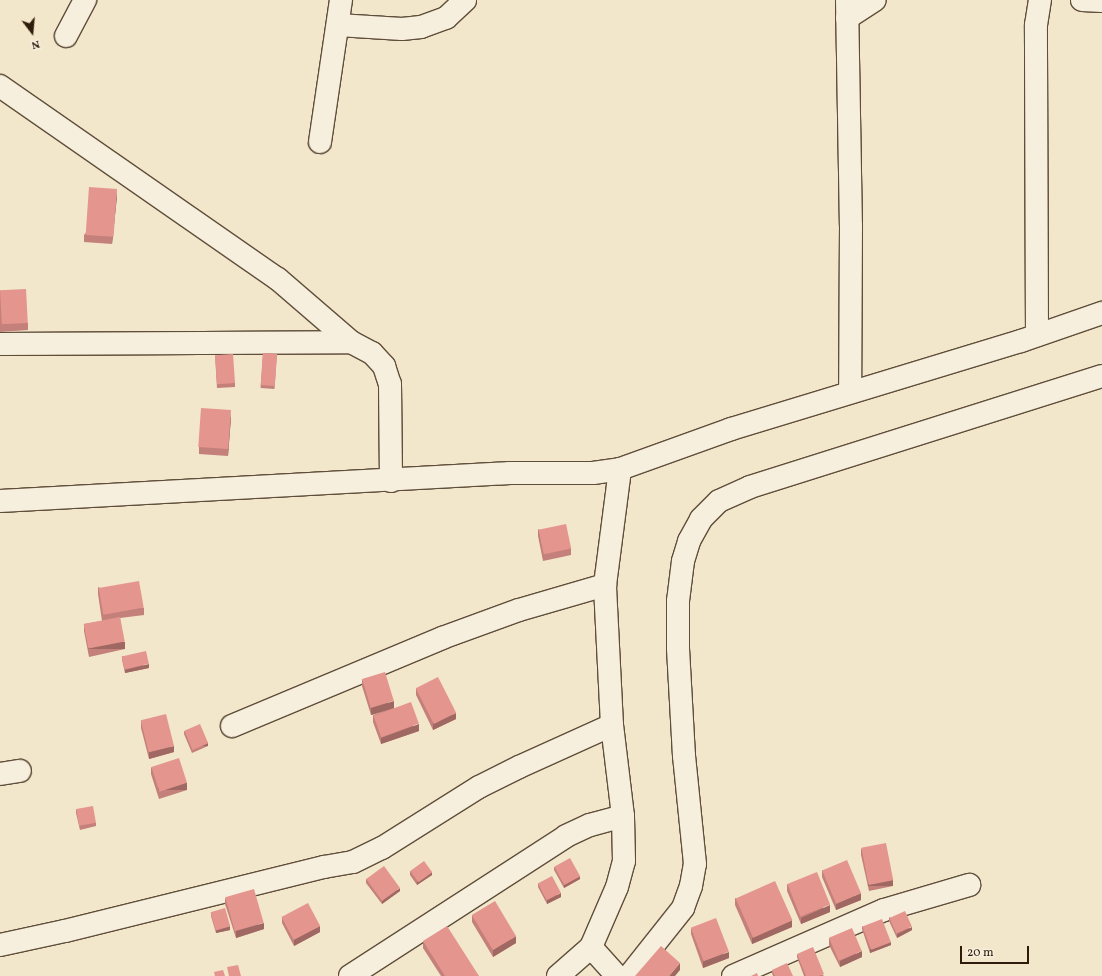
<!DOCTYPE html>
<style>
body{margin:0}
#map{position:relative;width:1102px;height:976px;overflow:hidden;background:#f2e6cb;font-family:Vollkorn,serif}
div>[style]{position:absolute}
.roads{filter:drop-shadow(1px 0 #5f4e3a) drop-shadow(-1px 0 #5f4e3a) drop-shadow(0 1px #5f4e3a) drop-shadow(0 -1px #5f4e3a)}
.minor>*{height:22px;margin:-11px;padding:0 11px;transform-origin:11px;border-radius:11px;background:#f7efdd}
.wall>*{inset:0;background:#c4807a;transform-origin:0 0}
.shaded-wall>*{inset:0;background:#a06863;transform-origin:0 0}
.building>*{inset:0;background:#e4958e;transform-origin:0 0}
span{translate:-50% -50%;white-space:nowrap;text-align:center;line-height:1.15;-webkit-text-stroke:3px #f7efdd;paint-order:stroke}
.north{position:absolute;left:12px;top:12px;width:40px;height:40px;-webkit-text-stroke:3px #f7efdd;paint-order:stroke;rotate:164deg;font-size:11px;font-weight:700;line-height:16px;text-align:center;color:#2e1b09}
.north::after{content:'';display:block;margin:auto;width:14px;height:18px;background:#2e1b09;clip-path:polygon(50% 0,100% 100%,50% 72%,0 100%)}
.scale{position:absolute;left:960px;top:946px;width:69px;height:18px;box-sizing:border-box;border:2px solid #2e1b09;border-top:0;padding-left:5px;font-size:12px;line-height:14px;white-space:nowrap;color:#2e1b09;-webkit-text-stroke:3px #f7efdd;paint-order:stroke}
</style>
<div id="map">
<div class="roads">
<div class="minor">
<i style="left:847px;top:0;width:226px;rotate:89deg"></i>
<i style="left:851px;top:226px;width:166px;rotate:90.3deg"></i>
<i style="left:1082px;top:0;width:20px;rotate:3deg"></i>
<i style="left:847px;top:18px;width:33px;rotate:-33deg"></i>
<i style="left:338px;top:25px;width:64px;rotate:3.6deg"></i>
<i style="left:402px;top:29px;width:19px;rotate:-6deg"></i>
<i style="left:421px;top:27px;width:27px;rotate:-20deg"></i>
<i style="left:446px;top:18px;width:26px;rotate:-43deg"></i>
<i style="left:66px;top:36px;width:41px;rotate:-62.2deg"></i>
<i style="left:0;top:86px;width:338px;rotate:34.8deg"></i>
<i style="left:278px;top:279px;width:96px;rotate:40.8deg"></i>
<i style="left:320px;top:142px;width:144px;rotate:-81.6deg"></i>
<i style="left:1037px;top:335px;width:310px;rotate:-90.2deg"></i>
<i style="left:1036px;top:25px;width:25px;rotate:-81deg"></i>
<i style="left:0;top:344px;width:351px;rotate:-0.3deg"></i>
<i style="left:351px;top:342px;width:24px;rotate:28deg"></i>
<i style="left:372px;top:353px;width:18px;rotate:47deg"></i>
<i style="left:384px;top:366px;width:19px;rotate:72deg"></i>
<i style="left:390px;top:384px;width:97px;rotate:89.4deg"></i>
<i style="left:0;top:501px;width:511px;rotate:-3.14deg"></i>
<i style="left:510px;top:473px;width:83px"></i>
<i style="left:593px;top:473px;width:27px;rotate:-8deg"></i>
<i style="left:620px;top:469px;width:118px;rotate:-19.8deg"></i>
<i style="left:731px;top:429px;width:303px;rotate:-16.9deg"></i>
<i style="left:1021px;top:341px;width:86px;rotate:-19.1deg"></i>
<i style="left:232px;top:726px;width:228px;rotate:-22.7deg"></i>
<i style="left:442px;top:638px;width:82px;rotate:-20deg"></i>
<i style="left:519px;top:610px;width:90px;rotate:-16.2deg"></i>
<i style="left:0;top:774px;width:20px;rotate:-9deg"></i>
<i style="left:0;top:945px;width:66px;rotate:-12.2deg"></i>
<i style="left:65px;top:931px;width:267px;rotate:-13.9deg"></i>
<i style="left:324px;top:867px;width:29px;rotate:-10deg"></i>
<i style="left:353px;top:862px;width:32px;rotate:-26deg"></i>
<i style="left:382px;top:848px;width:115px;rotate:-32.2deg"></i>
<i style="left:479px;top:787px;width:45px;rotate:-26.6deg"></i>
<i style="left:519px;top:767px;width:102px;rotate:-24.3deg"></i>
<i style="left:350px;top:976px;width:257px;rotate:-32.9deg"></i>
<i style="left:566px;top:836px;width:26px;rotate:-25deg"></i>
<i style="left:590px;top:825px;width:34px;rotate:-15deg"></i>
<i style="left:558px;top:976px;width:44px;rotate:-41.3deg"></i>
<i style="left:617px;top:976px;width:39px;rotate:-132deg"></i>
<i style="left:591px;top:947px;width:65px;rotate:-66.6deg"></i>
<i style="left:617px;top:887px;width:27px;rotate:-75deg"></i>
<i style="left:624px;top:861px;width:45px;rotate:-91.3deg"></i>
<i style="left:623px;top:816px;width:92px;rotate:-96.9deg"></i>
<i style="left:612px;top:725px;width:140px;rotate:-92.9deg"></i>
<i style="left:605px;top:585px;width:117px;rotate:-82.6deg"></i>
<i style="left:629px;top:976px;width:87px;rotate:-51.5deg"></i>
<i style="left:683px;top:908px;width:23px;rotate:-70deg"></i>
<i style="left:691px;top:886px;width:22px;rotate:-80deg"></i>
<i style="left:695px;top:864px;width:109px;rotate:-95.8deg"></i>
<i style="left:684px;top:756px;width:108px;rotate:-93.2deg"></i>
<i style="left:678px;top:648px;width:47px;rotate:-90deg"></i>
<i style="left:678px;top:601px;width:40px;rotate:-82.9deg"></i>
<i style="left:683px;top:561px;width:21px;rotate:-73deg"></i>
<i style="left:689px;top:541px;width:25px;rotate:-61deg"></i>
<i style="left:701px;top:519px;width:25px;rotate:-45deg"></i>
<i style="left:719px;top:501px;width:34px;rotate:-24deg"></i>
<i style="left:750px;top:487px;width:369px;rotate:-17.5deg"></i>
<i style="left:733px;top:976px;width:165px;rotate:-23.6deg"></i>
<i style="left:884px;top:910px;width:89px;rotate:-16.4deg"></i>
</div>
</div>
<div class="wall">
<i style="clip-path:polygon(117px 196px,112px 244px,84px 242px,84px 235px)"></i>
<i style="clip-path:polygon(0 290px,28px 323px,28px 330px,0 332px)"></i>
<i style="left:263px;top:353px;width:14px;height:35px;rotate:4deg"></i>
<i style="clip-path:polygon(215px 355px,235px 383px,235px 387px,217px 388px)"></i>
<i style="clip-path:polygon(231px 417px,228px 456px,199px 454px,199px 447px)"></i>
<i style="clip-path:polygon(538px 529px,571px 548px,571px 555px,543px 561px,538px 536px)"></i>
<i style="clip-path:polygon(98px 587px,144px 608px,144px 615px,120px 618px,125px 649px,89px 657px,84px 631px,84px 624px,102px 621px,98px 594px)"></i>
<i style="clip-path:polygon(122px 656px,149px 668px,125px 673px,122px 660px)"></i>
<i style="clip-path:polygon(362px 679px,394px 708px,419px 731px,381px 744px,373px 722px,373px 715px,385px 711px,371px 715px,362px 686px)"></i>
<i style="clip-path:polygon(416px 688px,456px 719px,433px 730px,416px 695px)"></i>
<i style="clip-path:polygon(141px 721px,174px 752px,149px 759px,141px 728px)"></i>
<i style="clip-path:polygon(184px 731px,208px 746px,192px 753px,184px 734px)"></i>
<i style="clip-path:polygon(151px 767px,187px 790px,159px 799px,151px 774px)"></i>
<i style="clip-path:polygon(76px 809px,96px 823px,96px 826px,80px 830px,76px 813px)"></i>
<i style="clip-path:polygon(861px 848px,893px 886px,869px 891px,861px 855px)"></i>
<i style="clip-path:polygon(554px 867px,580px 879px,564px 888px,554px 870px)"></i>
<i style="clip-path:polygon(822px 870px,861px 900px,836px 910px,822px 877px)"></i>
<i style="clip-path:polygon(410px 871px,432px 875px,417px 885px,410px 875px)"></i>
<i style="clip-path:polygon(366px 879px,400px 891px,382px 904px,366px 883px)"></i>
<i style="clip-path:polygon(538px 883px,561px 897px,547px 904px,538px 887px)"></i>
<i style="clip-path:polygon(787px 884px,830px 912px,801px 924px,787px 891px)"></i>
<i style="clip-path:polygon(225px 898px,264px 929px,236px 938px,225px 904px)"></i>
<i style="clip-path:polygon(735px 898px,792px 927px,752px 944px,735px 905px)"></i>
<i style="clip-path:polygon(211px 912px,230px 930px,216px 933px,211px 916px)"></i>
<i style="clip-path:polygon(472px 915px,516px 943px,493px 957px,472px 922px)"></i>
<i style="clip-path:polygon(282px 917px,320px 932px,294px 946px,282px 923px)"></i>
<i style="clip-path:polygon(889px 917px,912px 930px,897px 938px,889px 921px)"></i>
<i style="clip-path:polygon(862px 926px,891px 945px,870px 953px,862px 929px)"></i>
<i style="clip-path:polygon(691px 928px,729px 958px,703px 968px,691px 934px)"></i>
<i style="clip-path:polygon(829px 938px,862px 957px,840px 967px,829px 945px)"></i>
<i style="clip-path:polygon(423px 941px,479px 976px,441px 976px,423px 948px)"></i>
<i style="clip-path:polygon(797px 954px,824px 976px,804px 976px,797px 957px)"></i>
<i style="clip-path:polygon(772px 970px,793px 976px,773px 976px,772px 973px)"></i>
</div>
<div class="shaded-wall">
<i style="clip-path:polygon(117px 189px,117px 196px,112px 244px,112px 238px)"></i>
<i style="clip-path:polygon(231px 410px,231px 417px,228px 456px,228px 449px)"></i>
<i style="left:125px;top:642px;width:7px;height:37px;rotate:90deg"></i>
<i style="clip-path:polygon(149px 664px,149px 668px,125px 673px,125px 670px)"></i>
<i style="clip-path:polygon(394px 701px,394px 708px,371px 715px,371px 708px)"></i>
<i style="clip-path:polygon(456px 713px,456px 719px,433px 730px,433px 723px)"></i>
<i style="clip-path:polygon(419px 724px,419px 731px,381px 744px,381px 738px)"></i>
<i style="left:208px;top:743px;width:3px;height:17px;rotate:90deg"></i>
<i style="clip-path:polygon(174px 746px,174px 752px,149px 759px,149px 752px)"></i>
<i style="left:187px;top:783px;width:7px;height:29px;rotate:90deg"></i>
<i style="clip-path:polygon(432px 872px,432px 875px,417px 885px,417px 882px)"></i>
<i style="clip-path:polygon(580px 876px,580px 879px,564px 888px,564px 885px)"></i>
<i style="left:893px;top:880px;width:6px;height:25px;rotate:90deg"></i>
<i style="clip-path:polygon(400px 888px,400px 891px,382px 904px,382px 901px)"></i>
<i style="clip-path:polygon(561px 893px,561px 897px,547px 904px,547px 900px)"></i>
<i style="clip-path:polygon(861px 893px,861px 900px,836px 910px,836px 904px)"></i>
<i style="clip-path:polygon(830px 905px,830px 912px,801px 924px,801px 918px)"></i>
<i style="clip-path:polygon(792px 920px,792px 927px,752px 944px,752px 938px)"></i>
<i style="clip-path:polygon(264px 923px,264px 929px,236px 938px,236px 931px)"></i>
<i style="clip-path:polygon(230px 926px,230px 930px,216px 933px,216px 930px)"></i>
<i style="clip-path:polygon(320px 926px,320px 932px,294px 946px,294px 939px)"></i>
<i style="clip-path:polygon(912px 927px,912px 930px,897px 938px,897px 934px)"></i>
<i style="clip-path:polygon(516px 936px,516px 943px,493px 957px,493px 950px)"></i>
<i style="clip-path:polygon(891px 942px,891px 945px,870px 953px,870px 949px)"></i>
<i style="clip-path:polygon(862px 951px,862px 957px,840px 967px,840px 961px)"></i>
<i style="clip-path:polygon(729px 952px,729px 958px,703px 968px,703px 961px)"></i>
<i style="clip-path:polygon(680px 963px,680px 970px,675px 976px,669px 976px)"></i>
</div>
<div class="building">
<i style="left:89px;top:187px;width:28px;height:48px;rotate:4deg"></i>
<i style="left:26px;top:289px;width:34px;height:26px;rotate:87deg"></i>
<i style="left:263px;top:353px;width:14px;height:32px;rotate:4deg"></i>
<i style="left:233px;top:354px;width:29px;height:18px;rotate:86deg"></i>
<i style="left:201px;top:408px;width:30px;height:39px;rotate:4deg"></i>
<i style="left:566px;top:524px;width:25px;height:28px;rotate:78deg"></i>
<i style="left:139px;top:581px;width:27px;height:41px;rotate:80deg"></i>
<i style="left:120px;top:617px;width:25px;height:37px;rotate:79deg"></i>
<i style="left:146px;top:651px;width:13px;height:25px;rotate:77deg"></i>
<i style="left:385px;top:672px;width:30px;height:24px;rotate:73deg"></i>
<i style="left:438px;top:677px;width:40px;height:25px;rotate:63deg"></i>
<i style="left:411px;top:702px;width:23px;height:40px;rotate:70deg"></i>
<i style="left:166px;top:714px;width:33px;height:26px;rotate:76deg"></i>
<i style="left:200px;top:724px;width:21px;height:17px;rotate:67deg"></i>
<i style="left:179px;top:758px;width:26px;height:29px;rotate:72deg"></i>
<i style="left:93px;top:806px;width:17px;height:17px;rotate:80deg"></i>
<i style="left:886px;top:843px;width:38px;height:25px;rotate:79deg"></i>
<i style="left:570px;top:858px;width:21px;height:18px;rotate:61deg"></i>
<i style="left:847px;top:860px;width:36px;height:27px;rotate:67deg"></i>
<i style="left:424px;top:861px;width:14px;height:17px;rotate:54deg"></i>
<i style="left:384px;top:866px;width:27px;height:22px;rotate:54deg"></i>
<i style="left:817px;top:872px;width:35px;height:32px;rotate:68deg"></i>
<i style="left:552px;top:876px;width:19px;height:16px;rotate:62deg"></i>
<i style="left:775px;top:881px;width:43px;height:43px;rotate:66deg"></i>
<i style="left:254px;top:889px;width:35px;height:30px;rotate:74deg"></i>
<i style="left:495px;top:901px;width:41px;height:27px;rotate:59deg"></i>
<i style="left:308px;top:903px;width:26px;height:30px;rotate:62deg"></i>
<i style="left:225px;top:908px;width:19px;height:15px;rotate:74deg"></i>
<i style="left:905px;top:911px;width:17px;height:17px;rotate:66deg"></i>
<i style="left:716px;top:918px;width:36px;height:27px;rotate:69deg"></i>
<i style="left:882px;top:919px;width:25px;height:21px;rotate:69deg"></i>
<i style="clip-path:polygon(447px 926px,479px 976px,445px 976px,423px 941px)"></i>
<i style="left:852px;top:928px;width:25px;height:25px;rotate:67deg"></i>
<i style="clip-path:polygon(661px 946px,680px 963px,669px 976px,635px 976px)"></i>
<i style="clip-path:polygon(813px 947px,824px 974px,819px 976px,806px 976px,797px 954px)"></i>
<i style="clip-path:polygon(787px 963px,793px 976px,775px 976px,772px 970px)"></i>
<i style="clip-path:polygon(238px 965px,241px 976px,229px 976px,227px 967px)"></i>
<i style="clip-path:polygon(223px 970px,225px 976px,215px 976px,214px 972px)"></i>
<i style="clip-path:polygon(757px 973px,758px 976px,751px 976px)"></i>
</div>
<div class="north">N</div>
<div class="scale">20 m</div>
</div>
